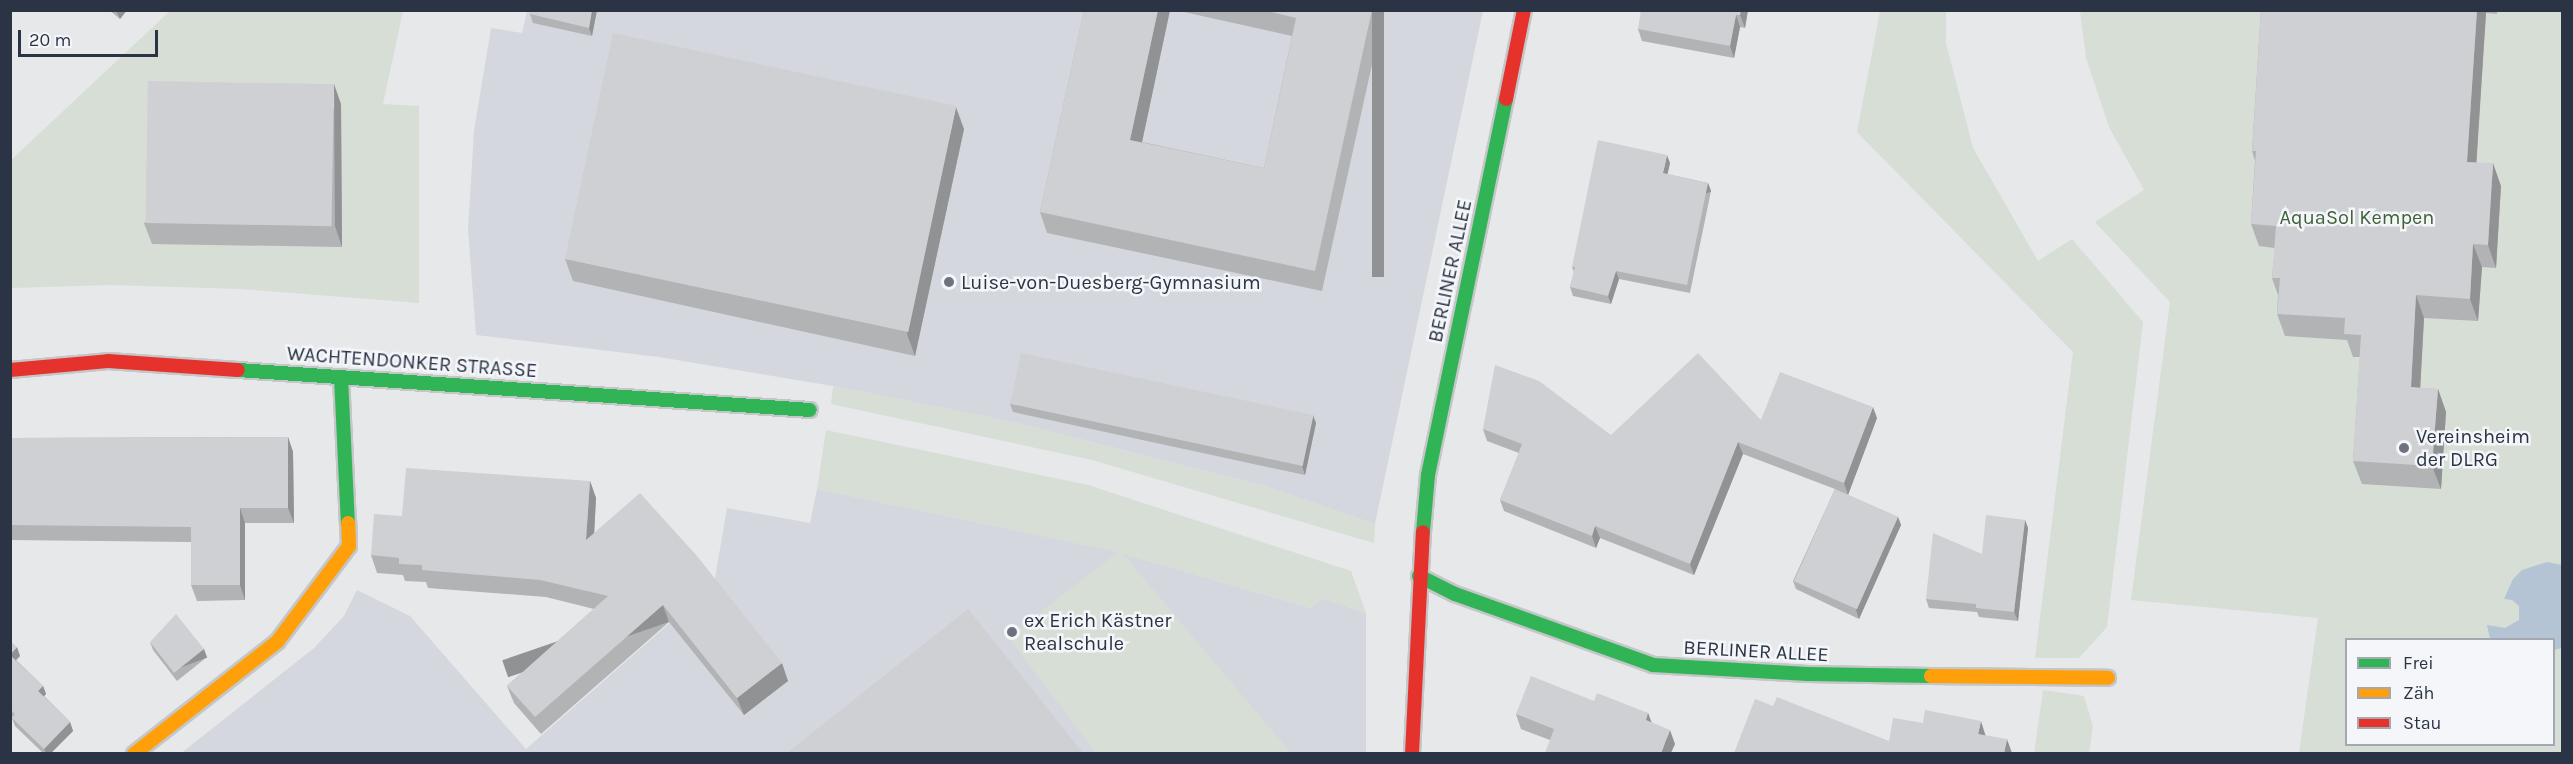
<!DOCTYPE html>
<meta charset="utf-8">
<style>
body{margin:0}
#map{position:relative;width:2573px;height:764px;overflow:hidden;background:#e6e8ea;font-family:Karla,sans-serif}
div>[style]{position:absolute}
.built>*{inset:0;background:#d4d7dd}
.green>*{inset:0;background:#d6ded6}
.water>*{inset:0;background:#b4c4d5}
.roads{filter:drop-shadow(2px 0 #c4c6c8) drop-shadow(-2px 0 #c4c6c8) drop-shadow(0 2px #c4c6c8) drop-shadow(0 -2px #c4c6c8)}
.fast>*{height:14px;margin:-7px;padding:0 7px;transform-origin:7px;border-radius:7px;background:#30b455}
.slow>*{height:14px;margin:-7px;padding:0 7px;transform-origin:7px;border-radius:7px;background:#ff9f0a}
.jam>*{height:14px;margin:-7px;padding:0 7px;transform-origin:7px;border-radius:7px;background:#e5322d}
.wall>*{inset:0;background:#b1b3b5}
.shaded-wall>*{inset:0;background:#909294;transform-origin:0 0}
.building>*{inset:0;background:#ced0d3;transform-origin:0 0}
.dots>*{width:16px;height:16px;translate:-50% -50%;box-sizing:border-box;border:3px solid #f4f6f9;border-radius:50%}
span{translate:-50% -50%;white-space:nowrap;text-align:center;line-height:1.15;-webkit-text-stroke:5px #f4f6f9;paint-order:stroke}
.park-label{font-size:20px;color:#3f6138}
.street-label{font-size:20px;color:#2b3445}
.poi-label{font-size:20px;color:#2b3445}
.left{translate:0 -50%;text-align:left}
.frame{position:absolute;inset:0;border:12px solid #2b3445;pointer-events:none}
.legend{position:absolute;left:2345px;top:638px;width:210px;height:108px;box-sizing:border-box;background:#f4f6f9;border:2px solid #a4a8b1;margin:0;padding:8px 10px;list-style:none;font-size:18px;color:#2b3445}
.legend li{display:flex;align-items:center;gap:12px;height:30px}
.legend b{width:30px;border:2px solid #a4a8b1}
.scale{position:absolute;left:18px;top:30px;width:140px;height:27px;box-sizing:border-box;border:3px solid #2b3445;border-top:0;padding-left:8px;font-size:18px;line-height:21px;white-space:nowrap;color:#2b3445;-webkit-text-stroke:4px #f4f6f9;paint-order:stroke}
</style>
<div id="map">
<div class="built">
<i style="clip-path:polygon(527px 11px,1483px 11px,1375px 524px,1264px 486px,1013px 422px,833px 386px,659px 357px,476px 335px,468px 229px,474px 131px,491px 28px,522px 33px)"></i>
<i style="clip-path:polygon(817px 489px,1110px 550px,1311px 608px,1322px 598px,1366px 613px,1366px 753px,180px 754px,314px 648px,344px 616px,357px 590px,410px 616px,526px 749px,714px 584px,727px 508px,810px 523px)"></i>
</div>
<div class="green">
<i style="clip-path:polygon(170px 11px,403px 11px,383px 104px,419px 106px,419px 303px,241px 289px,111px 285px,11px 288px,11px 160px)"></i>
<i style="clip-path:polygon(1880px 11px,1946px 11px,1946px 43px,1973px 148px,2038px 261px,2072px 239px,2143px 322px,2107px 627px,2079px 658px,2035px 658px,2073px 352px,1857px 132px)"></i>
<i style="clip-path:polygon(evenodd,2080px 11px,2562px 11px,2562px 753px,2299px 753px,2318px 618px,2131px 600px,2170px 302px,2095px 222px,2144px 190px,2109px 127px,2086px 58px,2080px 11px,2346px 640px,2554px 640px,2554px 744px,2346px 744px,2346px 640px)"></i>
<i style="clip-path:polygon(833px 386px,1013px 422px,1264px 486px,1375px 524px,1374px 543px,1092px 460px,831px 404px)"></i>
<i style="clip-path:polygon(826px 430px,1088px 485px,1351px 571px,1366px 613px,1322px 598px,1311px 608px,1123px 554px,1291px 753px,1096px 753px,1008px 637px,1118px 552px,817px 489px)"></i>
<i style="clip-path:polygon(2043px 690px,2084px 696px,2093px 726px,2089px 753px,2034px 754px)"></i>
</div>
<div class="water">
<i style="clip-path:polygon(2547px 562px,2562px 565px,2562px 648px,2554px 650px,2554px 640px,2490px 639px,2487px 625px,2505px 628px,2519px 620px,2519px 606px,2512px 600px,2504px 599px,2513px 579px,2522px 570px)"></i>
</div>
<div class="roads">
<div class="fast">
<i style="left:238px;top:370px;width:573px;rotate:4deg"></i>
<i style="left:341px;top:377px;width:146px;rotate:87.3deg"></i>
<i style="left:1423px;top:532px;width:57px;rotate:-85deg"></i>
<i style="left:1428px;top:475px;width:384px;rotate:-78.3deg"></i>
<i style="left:1419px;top:576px;width:40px;rotate:26.6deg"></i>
<i style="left:1455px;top:594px;width:210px;rotate:19.7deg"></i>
<i style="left:1653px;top:665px;width:155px;rotate:3.3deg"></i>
<i style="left:1808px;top:674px;width:123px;rotate:0.9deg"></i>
</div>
<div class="slow">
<i style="left:1931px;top:676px;width:177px;rotate:0.6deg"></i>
<i style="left:134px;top:754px;width:182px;rotate:-38.1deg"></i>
<i style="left:277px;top:642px;width:120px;rotate:-53.1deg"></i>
<i style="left:349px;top:546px;width:23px;rotate:-92deg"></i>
</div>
<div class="jam">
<i style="left:1506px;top:99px;width:91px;rotate:-78.6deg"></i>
<i style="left:10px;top:370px;width:98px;rotate:-5.2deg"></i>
<i style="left:108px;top:361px;width:130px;rotate:4deg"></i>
<i style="left:1412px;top:754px;width:222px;rotate:-87.2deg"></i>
</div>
</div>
<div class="wall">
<i style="clip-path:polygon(109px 10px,127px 10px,120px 19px)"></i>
<i style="clip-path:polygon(597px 10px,592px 36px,533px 23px,530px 14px)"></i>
<i style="clip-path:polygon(1084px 10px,1170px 10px,1142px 142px,1264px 168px,1292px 36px,1175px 10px,1384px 10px,1322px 291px,1047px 233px,1040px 212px)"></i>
<i style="clip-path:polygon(1748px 10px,1745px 28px,1740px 27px,1734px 58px,1642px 41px,1638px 29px)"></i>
<i style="clip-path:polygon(2261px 10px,2497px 10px,2497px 14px,2486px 13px,2476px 163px,2501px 186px,2496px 268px,2482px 267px,2478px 321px,2424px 318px,2420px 388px,2438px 389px,2446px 412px,2441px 489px,2362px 484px,2353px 461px,2360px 357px,2353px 357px,2347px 340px,2285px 336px,2277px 314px,2278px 295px,2272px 278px,2275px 248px,2259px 246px,2251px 224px,2255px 161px,2252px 151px)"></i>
<i style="clip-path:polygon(341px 104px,342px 247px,152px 244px,144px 223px)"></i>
<i style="clip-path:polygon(964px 129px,915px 356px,573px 281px,565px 259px)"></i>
<i style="clip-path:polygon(1670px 163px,1667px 174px,1708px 183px,1711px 191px,1690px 293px,1619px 279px,1611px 304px,1573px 296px,1570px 287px,1574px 272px,1572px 267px)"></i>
<i style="clip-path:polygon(1010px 404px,1316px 423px,1305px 475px,1013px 412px)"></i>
<i style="clip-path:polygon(1877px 418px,1848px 495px,1898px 517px,1901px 525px,1859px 619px,1796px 589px,1793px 581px,1835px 489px,1743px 454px,1694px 575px,1600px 538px,1596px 548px,1504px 511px,1500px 500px,1519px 453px,1487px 441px,1483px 429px,1611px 435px,1761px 420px)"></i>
<i style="clip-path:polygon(288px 437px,293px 452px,294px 523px,245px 523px,245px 600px,197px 601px,191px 585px,191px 542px,10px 540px,10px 438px)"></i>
<i style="clip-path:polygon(590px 481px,596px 498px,594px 533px,788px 681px,744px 715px,669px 622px,541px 734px,514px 703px,507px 686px,594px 609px,546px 597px,428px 588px,426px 582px,405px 581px,403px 575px,377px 573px,371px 555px,402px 516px)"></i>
<i style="clip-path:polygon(2025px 520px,2028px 528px,2018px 621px,1979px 617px,1977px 612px,1929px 608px,1926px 599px)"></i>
<i style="clip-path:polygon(10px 641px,20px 656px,16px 660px,43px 686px,46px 694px,44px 696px,70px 722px,73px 731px,51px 753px,43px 753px,15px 726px,12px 718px,13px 717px,10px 715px)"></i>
<i style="clip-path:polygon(150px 642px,207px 657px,177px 681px,153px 650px)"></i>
<i style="clip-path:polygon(1594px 701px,1648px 713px,1652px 723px,1675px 744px,1550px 740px,1521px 729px,1516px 714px)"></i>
</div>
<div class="shaded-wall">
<i style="clip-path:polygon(116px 10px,127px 10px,120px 19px)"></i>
<i style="clip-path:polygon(592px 10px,597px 10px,592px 36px,589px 28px)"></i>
<i style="clip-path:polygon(1158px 10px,1170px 10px,1138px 161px,1130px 140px)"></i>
<i style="left:1372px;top:10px;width:12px;height:267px"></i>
<i style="clip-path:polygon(1741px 10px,1748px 10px,1745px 28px,1740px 15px)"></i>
<i style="clip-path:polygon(2477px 10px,2485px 10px,2486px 13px,2475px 185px,2467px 162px)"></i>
<i style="clip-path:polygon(1736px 15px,1740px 27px,1734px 58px,1730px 46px)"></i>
<i style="clip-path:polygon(334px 84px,341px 104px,342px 247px,335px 226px)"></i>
<i style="clip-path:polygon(956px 107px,964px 129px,915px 356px,907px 334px)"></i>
<i style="clip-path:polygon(1667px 155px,1670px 163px,1666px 181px,1663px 173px)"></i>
<i style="clip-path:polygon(2493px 163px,2501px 186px,2496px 268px,2488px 245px)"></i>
<i style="left:1708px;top:183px;width:9px;height:104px;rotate:69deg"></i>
<i style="clip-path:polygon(2473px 244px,2482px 267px,2478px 321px,2470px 299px)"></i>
<i style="clip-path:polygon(1616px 271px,1619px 279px,1611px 304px,1608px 296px)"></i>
<i style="clip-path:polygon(2416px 295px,2424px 318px,2419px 410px,2411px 387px)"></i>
<i style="clip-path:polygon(2438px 389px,2446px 412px,2441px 489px,2432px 466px)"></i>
<i style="clip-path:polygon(1873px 407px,1877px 418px,1848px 495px,1844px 483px)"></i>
<i style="clip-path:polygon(1313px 415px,1316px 423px,1305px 475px,1302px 466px)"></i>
<i style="clip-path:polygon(288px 437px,293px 452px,294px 523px,288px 508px)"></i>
<i style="clip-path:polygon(1738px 442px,1743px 454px,1694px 575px,1690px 564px)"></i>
<i style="clip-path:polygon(590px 481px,596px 498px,593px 557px,586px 540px)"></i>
<i style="clip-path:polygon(240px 508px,245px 523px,245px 600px,240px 585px)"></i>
<i style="clip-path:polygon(1898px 517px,1901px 525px,1859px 619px,1856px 610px)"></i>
<i style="clip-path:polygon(2025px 520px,2028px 528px,2018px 621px,2014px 612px)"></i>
<i style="clip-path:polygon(1595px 526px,1600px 538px,1596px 548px,1592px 536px)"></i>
<i style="left:663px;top:605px;width:18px;height:170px;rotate:71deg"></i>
<i style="clip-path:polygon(17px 647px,20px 656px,13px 663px,10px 655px)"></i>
<i style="left:204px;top:649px;width:9px;height:38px;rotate:69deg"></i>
<i style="clip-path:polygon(782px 663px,788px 681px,744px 715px,737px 698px)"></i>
<i style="clip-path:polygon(43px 686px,46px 694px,41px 699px,38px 691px)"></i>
<i style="clip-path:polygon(1648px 713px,1653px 727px,1646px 720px)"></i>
<i style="clip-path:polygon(1981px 721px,1986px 737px,1978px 734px)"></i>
<i style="clip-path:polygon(70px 722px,73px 731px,51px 753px,46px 753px,44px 749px)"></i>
<i style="clip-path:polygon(1670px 730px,1675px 744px,1671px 753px,1661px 753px)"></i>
<i style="clip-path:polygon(2007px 739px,2012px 753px,2004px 753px)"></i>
</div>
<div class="building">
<i style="clip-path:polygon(531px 10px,592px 10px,589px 28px,530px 14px)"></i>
<i style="clip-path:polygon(1084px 10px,1158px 10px,1130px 140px,1264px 168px,1296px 18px,1263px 10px,1372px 10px,1315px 271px,1040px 212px)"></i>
<i style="clip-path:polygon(1641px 10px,1741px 10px,1740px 15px,1736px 15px,1730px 46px,1638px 29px)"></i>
<i style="clip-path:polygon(2261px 10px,2477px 10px,2467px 162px,2493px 163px,2488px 245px,2473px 244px,2470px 299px,2416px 295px,2411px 387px,2438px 389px,2432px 466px,2353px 461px,2361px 335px,2344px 334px,2345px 318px,2277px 314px,2280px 278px,2272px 278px,2276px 226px,2251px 224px,2256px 151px,2252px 151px)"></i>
<i style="left:613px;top:33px;width:351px;height:231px;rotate:12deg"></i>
<i style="left:148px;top:81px;width:186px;height:142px;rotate:1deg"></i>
<i style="clip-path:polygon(1598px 140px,1667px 155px,1663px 173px,1708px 183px,1687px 285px,1616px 271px,1608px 296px,1570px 287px,1575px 267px,1572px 267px)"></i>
<i style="left:1021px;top:353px;width:299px;height:52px;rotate:12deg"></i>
<i style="clip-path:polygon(1698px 353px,1761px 420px,1780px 372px,1873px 407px,1844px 483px,1738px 442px,1690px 564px,1595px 526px,1592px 536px,1500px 500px,1522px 444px,1483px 429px,1495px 365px,1539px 381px,1611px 435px)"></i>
<i style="clip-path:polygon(288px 437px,288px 508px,240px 508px,240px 585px,191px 585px,191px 527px,10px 525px,10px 438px)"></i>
<i style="clip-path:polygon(406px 468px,590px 481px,586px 540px,640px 493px,697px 556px,782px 663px,737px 698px,663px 605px,535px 717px,507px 686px,608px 596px,540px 580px,422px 570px,422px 565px,399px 564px,399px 558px,371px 555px,374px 514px,402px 516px)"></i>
<i style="left:1835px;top:489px;width:69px;height:101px;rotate:24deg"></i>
<i style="clip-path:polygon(1986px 515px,2025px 520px,2014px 612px,1976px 608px,1976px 604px,1926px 599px,1933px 533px,1982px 554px)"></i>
<i style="clip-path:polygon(968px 609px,1083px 753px,787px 753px)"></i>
<i style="clip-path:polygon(176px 614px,204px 649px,174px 673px,150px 642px)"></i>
<i style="clip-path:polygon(10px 641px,17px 647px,10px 655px)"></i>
<i style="clip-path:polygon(10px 655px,43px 686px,38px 691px,70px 722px,44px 749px,12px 718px,15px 714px,10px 710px)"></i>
<i style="clip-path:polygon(1531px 676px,1594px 701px,1597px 693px,1648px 713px,1646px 720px,1670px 730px,1661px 753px,1545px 753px,1554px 729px,1516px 714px)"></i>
<i style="clip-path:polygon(1777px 697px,1889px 741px,1893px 718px,1923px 723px,1925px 710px,1981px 721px,1978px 734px,2007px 739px,2004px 753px,1734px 753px,1755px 699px,1773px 706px)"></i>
</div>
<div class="dots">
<i style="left:949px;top:282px;background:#6c737f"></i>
<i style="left:2404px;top:448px;background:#6c737f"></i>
<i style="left:1012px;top:632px;background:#6c737f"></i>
</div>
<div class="park-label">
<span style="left:2357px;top:217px">AquaSol Kempen</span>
</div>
<div class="street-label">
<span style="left:1450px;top:271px;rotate:-78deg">BERLINER ALLEE</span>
<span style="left:412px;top:362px;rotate:4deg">WACHTENDONKER STRASSE</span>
<span style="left:1756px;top:651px;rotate:3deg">BERLINER ALLEE</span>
</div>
<div class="poi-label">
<span class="left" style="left:961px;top:282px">Luise-von-Duesberg-Gymnasium</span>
<span class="left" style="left:2416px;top:448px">Vereinsheim<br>der DLRG</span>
<span class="left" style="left:1024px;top:632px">ex Erich Kästner<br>Realschule</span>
</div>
<div class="frame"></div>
<ul class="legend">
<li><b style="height:8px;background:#30b455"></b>Frei</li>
<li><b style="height:8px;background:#ff9f0a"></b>Zäh</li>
<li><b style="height:8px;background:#e5322d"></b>Stau</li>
</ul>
<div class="scale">20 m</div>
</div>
